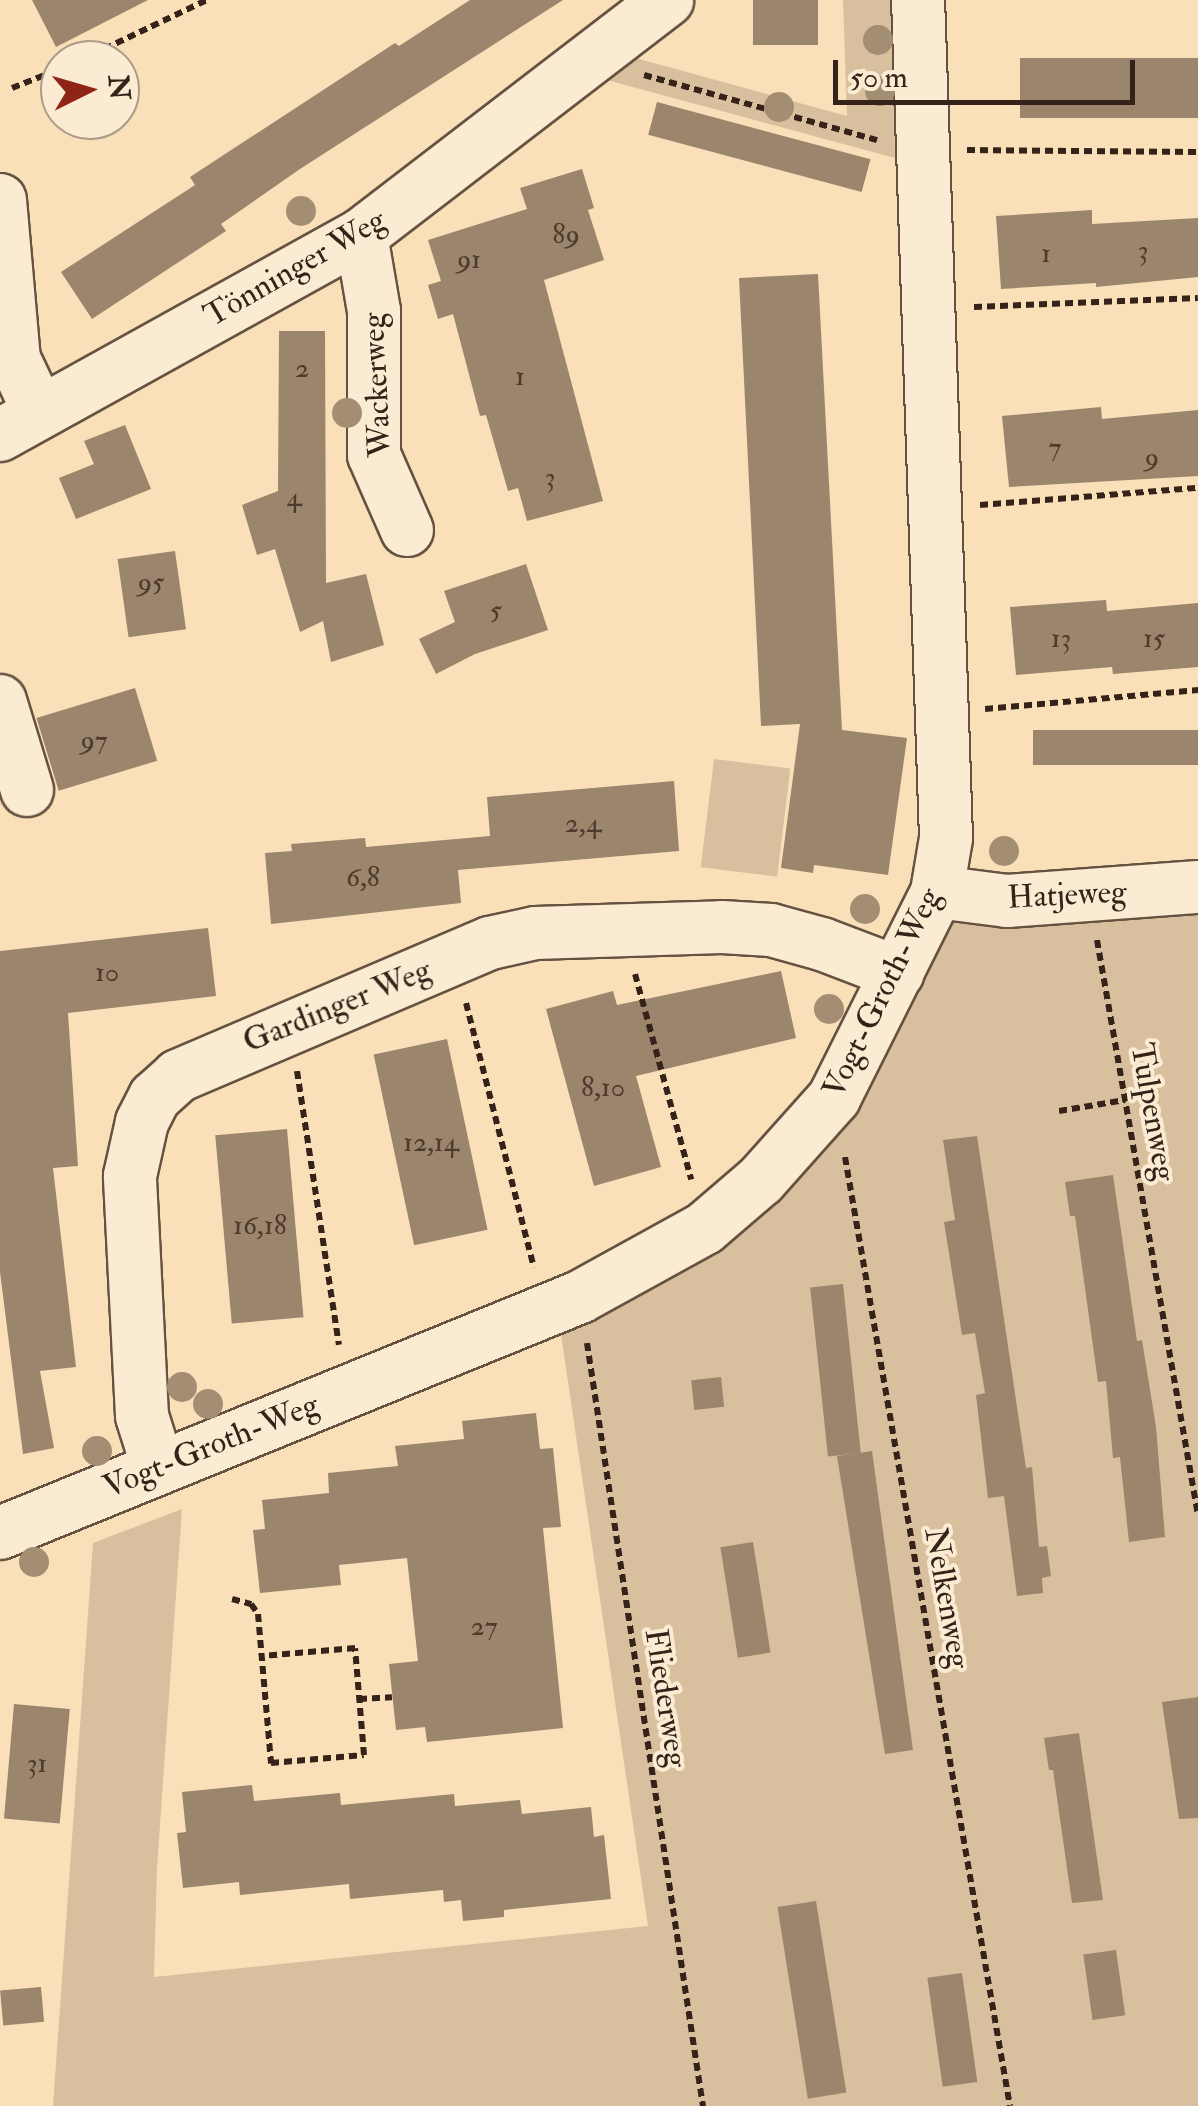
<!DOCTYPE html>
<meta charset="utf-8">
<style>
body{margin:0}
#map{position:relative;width:1198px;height:2106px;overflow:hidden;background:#f9e0b9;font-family:"IM FELL Double Pica",serif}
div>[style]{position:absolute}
.green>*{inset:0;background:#d8c09e;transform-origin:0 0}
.building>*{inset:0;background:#9b856c;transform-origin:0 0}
.path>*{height:6px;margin-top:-3px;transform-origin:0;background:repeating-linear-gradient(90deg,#352219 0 8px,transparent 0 13px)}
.roads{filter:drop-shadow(2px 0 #665241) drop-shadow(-2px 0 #665241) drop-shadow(0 2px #665241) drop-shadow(0 -2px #665241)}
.minor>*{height:52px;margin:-26px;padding:0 26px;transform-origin:26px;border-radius:26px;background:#fbebd2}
.trees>*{width:30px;height:30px;margin:-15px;border-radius:50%;background:#a48e73}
span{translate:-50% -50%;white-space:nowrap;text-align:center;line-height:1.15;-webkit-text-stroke:8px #fbebd2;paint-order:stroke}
.number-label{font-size:28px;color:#4e3b2e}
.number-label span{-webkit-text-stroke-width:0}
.street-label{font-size:32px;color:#352219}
.north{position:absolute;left:40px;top:40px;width:100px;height:100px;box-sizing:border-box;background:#fbebd2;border:2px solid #ac9b88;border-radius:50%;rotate:85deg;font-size:28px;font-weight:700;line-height:40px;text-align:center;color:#352219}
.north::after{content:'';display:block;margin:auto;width:35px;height:45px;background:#8f2418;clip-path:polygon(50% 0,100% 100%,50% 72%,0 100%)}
.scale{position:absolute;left:833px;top:60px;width:302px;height:45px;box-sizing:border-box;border:5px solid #352219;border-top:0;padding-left:12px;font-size:30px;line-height:35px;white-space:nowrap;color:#352219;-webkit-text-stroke:8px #fbebd2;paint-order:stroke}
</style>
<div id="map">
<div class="green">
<i style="clip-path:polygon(843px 0,892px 0,895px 158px,603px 79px,632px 57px,847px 116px)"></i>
<i style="left:714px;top:759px;width:77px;height:109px;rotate:7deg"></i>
<i style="clip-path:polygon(1198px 887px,1198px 2106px,53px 2106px,93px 1543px,182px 1509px,157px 1868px,154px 1977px,648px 1926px,557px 1307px,806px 1132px,937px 892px)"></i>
</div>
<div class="building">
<i style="clip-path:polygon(32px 0,148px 0,56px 47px)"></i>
<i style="clip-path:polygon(470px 0,563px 0,300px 169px,221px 224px,226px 231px,92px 319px,61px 272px,195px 185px,190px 177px,395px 43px,399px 46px)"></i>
<i style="left:753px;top:0;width:65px;height:45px"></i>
<i style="left:1198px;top:58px;width:60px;height:178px;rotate:90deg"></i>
<i style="left:657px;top:102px;width:221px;height:34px;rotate:15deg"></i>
<i style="clip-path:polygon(582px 169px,594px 208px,588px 210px,604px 260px,544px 280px,603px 501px,527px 521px,518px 488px,508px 491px,486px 415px,480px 416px,453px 314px,438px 319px,428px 285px,441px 281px,428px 240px,527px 209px,520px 188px)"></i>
<i style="clip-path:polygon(1092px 210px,1092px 224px,1198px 218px,1198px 277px,1096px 287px,1096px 283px,1001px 289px,996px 216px)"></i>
<i style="clip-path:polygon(818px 274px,842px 730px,907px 738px,888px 875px,814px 865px,813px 873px,781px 868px,800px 724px,761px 726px,739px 278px)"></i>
<i style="clip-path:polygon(279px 331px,325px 331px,326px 583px,366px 574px,384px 645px,331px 662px,323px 621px,300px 632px,275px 549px,257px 555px,242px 505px,278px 491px)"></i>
<i style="clip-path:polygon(1101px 407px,1102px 419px,1198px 410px,1198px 476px,1009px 487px,1002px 416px)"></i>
<i style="clip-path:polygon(125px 425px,151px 489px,76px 519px,59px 478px,94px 464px,84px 441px)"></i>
<i style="left:175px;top:551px;width:79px;height:58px;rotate:82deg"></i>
<i style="clip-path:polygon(526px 564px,548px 630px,475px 654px,436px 674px,419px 639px,455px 622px,444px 591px)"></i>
<i style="clip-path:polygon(1106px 600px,1107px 611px,1198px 603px,1198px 667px,1113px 674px,1112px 667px,1016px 675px,1010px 607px)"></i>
<i style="left:135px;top:688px;width:76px;height:103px;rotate:73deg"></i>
<i style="left:1198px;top:730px;width:35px;height:165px;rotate:90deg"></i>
<i style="clip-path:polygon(674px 781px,679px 851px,458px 870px,461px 903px,271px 924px,265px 853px,292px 851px,291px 844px,365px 838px,366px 847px,490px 836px,487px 797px)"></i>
<i style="clip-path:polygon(208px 928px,216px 996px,68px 1013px,78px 1166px,53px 1168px,76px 1367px,40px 1371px,54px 1448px,23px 1454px,0 1272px,0 951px)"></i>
<i style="clip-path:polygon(781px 971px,796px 1038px,636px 1076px,661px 1167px,594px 1186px,546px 1009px,613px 991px,617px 1005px)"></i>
<i style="left:447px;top:1039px;width:195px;height:75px;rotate:78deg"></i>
<i style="left:287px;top:1129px;width:189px;height:72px;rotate:85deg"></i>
<i style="clip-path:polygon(977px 1136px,1026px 1468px,1032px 1467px,1039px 1547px,1047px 1546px,1051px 1576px,1042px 1578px,1043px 1593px,1017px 1596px,1004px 1496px,988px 1498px,976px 1395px,985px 1393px,975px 1333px,962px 1335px,944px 1222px,955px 1220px,943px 1140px)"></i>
<i style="clip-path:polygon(1113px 1175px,1137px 1341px,1142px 1340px,1156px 1427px,1165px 1537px,1129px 1542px,1120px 1457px,1113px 1458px,1106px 1381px,1098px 1382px,1075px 1216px,1070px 1216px,1065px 1182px)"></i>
<i style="left:843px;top:1284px;width:170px;height:33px;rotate:84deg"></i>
<i style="left:721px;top:1377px;width:30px;height:30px;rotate:84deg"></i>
<i style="clip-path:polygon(536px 1413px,540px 1449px,553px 1448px,561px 1527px,543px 1528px,563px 1728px,427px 1742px,425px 1727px,396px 1730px,389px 1664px,418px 1661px,407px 1558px,339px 1565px,341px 1585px,260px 1593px,253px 1530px,265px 1529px,262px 1500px,329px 1493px,328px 1473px,398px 1466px,395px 1446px,464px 1439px,462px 1421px)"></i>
<i style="clip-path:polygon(872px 1451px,913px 1750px,885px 1754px,837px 1456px)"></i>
<i style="left:753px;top:1542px;width:112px;height:33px;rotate:81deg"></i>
<i style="clip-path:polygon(1198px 1697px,1198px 1818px,1179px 1819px,1162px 1702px)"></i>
<i style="left:14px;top:1704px;width:56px;height:115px;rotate:5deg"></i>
<i style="clip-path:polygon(1079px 1733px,1103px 1900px,1072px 1903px,1053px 1770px,1049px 1770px,1044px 1738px)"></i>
<i style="clip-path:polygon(252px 1785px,254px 1801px,340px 1793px,341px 1805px,454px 1794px,455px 1806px,520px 1800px,522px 1814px,591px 1807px,594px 1837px,604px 1835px,611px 1899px,504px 1910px,504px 1917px,463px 1921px,461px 1900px,444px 1902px,443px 1890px,350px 1899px,349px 1884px,240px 1895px,239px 1882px,183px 1888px,177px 1833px,186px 1832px,182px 1792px)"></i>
<i style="left:816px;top:1901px;width:194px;height:39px;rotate:81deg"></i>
<i style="left:1116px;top:1950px;width:66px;height:33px;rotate:82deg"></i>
<i style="left:962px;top:1973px;width:110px;height:35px;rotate:82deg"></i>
<i style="left:41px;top:1987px;width:35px;height:41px;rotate:85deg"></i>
</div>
<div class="path">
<i style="left:81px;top:60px;width:140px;rotate:-25.5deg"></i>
<i style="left:644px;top:75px;width:242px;rotate:15.6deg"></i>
<i style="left:12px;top:88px;width:52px;rotate:-21.6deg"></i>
<i style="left:967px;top:150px;width:231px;rotate:0.5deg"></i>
<i style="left:974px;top:307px;width:224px;rotate:-2.3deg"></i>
<i style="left:980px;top:505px;width:219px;rotate:-4.5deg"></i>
<i style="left:985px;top:709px;width:214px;rotate:-5.1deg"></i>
<i style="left:1097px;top:940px;width:584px;rotate:80.04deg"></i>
<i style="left:635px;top:974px;width:213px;rotate:74.7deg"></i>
<i style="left:466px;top:1003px;width:273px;rotate:75.6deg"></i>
<i style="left:297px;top:1071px;width:277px;rotate:81.3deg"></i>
<i style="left:1059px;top:1111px;width:67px;rotate:-9.5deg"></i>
<i style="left:845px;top:1157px;width:963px;rotate:80.14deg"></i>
<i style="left:587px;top:1343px;width:772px;rotate:81.36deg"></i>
<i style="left:232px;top:1599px;width:20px;rotate:15deg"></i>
<i style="left:251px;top:1604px;width:12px;rotate:55deg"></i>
<i style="left:258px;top:1614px;width:150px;rotate:85deg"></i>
<i style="left:271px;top:1763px;width:93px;rotate:-4.9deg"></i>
<i style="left:364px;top:1755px;width:107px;rotate:-94.8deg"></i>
<i style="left:355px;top:1648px;width:93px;rotate:175.1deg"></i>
<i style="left:359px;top:1699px;width:33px;rotate:-3deg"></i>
</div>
<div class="roads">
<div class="minor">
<i style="left:0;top:200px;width:160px;rotate:85deg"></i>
<i style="left:14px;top:359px;width:59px;rotate:64.7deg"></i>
<i style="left:361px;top:235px;width:77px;rotate:80.3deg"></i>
<i style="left:374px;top:311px;width:144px;rotate:90deg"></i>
<i style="left:374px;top:455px;width:82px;rotate:66.3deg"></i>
<i style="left:0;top:435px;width:413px;rotate:-29deg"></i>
<i style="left:361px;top:235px;width:386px;rotate:-37.5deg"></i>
<i style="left:0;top:701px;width:93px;rotate:73.1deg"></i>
<i style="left:937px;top:892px;width:71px;rotate:7.3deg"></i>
<i style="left:1007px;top:901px;width:192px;rotate:-4.2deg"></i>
<i style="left:158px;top:1467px;width:53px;rotate:-107.4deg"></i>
<i style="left:142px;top:1416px;width:240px;rotate:-92.9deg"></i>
<i style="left:130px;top:1176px;width:55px;rotate:-77.5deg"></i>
<i style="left:142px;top:1122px;width:28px;rotate:-63deg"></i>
<i style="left:155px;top:1097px;width:31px;rotate:-42deg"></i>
<i style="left:178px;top:1076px;width:339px;rotate:-23.1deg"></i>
<i style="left:490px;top:943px;width:46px;rotate:-12.5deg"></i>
<i style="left:535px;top:933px;width:187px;rotate:-1.8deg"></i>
<i style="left:722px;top:927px;width:49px;rotate:3.5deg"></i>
<i style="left:771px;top:930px;width:53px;rotate:15.4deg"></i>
<i style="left:822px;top:944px;width:81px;rotate:20.9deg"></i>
<i style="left:0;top:1533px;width:626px;rotate:-22.14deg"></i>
<i style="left:580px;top:1297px;width:143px;rotate:-28.9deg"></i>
<i style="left:705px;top:1228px;width:74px;rotate:-40.6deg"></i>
<i style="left:761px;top:1180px;width:110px;rotate:-48.3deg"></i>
<i style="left:834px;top:1098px;width:230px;rotate:-63.4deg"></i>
<i style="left:937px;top:892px;width:55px;rotate:-80.5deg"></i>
<i style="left:946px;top:838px;width:838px;rotate:-91.91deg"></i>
</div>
</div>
<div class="trees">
<i style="left:878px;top:40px"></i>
<i style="left:880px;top:91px"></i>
<i style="left:779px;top:107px"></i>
<i style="left:301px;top:211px"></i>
<i style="left:347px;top:413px"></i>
<i style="left:1004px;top:851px"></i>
<i style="left:865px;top:909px"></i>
<i style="left:829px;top:1009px"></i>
<i style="left:182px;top:1387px"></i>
<i style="left:208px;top:1404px"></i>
<i style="left:97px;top:1451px"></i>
<i style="left:34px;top:1562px"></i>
</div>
<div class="number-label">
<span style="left:566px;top:235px">89</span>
<span style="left:1143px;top:251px">3</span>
<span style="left:1046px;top:254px">1</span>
<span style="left:469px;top:260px">91</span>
<span style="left:302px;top:369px">2</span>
<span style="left:520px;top:377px">1</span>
<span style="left:1055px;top:448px">7</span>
<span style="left:1152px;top:458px">9</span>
<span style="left:550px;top:478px">3</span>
<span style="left:294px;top:498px">4</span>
<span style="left:151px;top:583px">95</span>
<span style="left:496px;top:611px">5</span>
<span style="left:1061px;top:639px">13</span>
<span style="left:1154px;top:639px">15</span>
<span style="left:94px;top:741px">97</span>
<span style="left:583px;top:824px">2,4</span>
<span style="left:363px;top:878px">6,8</span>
<span style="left:107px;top:973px">10</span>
<span style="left:603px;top:1088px">8,10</span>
<span style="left:431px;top:1143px">12,14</span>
<span style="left:260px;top:1226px">16,18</span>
<span style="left:484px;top:1627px">27</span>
<span style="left:37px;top:1764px">31</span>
</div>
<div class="street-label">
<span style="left:295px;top:268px;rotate:-30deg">Tönninger Weg</span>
<span style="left:377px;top:385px;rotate:-93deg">Wackerweg</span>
<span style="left:1067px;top:895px;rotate:-3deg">Hatjeweg</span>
<span style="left:882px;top:993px;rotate:-64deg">Vogt-Groth-Weg</span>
<span style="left:337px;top:1006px;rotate:-22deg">Gardinger Weg</span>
<span style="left:1153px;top:1112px;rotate:80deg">Tulpenweg</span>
<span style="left:211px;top:1446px;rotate:-22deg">Vogt-Groth-Weg</span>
<span style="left:947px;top:1598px;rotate:80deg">Nelkenweg</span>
<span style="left:666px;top:1698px;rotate:81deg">Fliederweg</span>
</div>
<div class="north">N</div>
<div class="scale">50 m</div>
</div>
